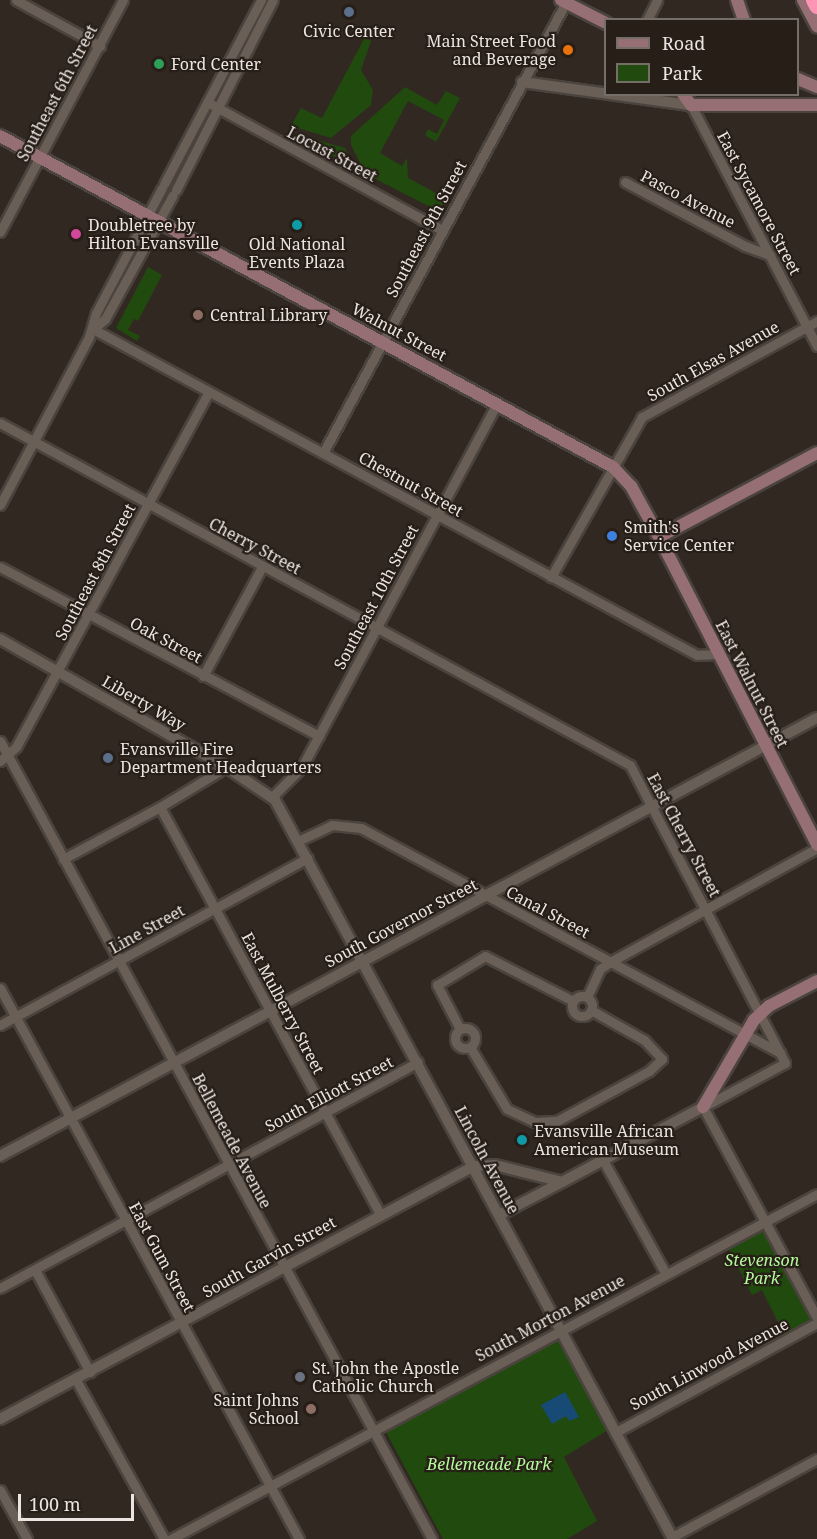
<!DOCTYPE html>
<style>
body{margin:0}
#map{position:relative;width:817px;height:1539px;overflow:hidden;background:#312821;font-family:"Noto Serif",serif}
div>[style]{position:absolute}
.green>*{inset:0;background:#214a0f}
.water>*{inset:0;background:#174b76}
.roads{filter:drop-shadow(2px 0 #4b433e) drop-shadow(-2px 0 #4b433e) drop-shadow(0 2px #4b433e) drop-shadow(0 -2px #4b433e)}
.minor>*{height:9px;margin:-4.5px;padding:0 4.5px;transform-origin:4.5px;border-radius:4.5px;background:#695f57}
.minor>.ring{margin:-4.5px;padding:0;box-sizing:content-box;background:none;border:9px solid #695f57;border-radius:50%}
.tertiary>*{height:10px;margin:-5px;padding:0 5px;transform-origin:5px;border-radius:5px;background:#695f57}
.secondary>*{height:12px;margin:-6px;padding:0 6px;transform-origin:6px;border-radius:6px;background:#956f73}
.motorway>*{height:16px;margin:-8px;padding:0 8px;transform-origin:8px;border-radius:8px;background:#fc94b5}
.dots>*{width:16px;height:16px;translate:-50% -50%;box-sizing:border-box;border:3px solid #271e18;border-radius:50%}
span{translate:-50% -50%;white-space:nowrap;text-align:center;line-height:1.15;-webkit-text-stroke:4.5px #271e18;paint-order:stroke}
.poi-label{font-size:16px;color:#ebe4e0}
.right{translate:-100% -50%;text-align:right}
.left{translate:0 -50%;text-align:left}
.street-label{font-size:16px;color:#ebe4e0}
.park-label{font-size:16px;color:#b3fa9b;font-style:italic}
.legend{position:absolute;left:604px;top:18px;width:195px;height:78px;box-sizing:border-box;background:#271e18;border:2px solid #756d68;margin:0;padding:8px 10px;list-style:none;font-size:18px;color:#ebe4e0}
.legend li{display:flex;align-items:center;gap:12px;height:30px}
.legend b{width:30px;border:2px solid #756d68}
.scale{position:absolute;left:18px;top:1494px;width:116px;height:27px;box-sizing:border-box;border:3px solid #ebe4e0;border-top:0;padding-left:8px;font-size:18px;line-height:21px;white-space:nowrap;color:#ebe4e0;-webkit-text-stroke:4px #271e18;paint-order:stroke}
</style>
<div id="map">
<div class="green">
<i style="clip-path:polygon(365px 37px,371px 41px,361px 70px,373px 90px,371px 105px,331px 138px,291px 126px,301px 108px,322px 118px)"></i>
<i style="clip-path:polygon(405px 87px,437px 105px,446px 91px,460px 98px,436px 142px,425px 135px,428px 129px,437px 134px,444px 120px,408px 101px,380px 153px,402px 166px,407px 158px,408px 178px,447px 199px,440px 212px,366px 174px,351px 145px,351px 136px)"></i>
<i style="clip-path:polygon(300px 135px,345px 148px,353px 167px,298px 137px)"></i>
<i style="clip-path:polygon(148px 267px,162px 275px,138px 321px,134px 319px,128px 330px,140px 336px,137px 341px,116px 328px)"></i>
<i style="clip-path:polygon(763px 1229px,812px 1319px,784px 1334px,762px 1290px,752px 1295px,728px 1248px)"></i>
<i style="clip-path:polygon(558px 1339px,608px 1430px,564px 1457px,597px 1521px,567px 1539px,443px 1539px,386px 1432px)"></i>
</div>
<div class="water">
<i style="clip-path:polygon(565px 1392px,579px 1417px,569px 1421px,566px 1416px,552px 1424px,541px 1405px)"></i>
</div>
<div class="roads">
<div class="minor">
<i style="left:16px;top:0;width:96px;rotate:28.7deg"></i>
<i style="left:647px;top:20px;width:22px;rotate:-63deg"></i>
<i style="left:209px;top:103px;width:265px;rotate:28.6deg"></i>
<i style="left:691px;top:105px;width:272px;rotate:62.4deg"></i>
<i style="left:625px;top:182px;width:136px;rotate:28.1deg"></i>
<i style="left:745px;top:246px;width:27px;rotate:20deg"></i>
<i style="left:164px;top:184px;width:208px;rotate:-62.2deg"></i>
<i style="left:176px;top:190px;width:213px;rotate:-63deg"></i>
<i style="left:0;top:232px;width:263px;rotate:-62.1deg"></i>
<i style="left:93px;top:329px;width:686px;rotate:28.36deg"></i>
<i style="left:697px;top:655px;width:20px;rotate:-3deg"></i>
<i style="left:93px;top:329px;width:16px;rotate:-40deg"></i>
<i style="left:105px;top:319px;width:141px;rotate:-61.3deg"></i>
<i style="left:0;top:423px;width:717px;rotate:28.5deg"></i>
<i style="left:630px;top:765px;width:336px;rotate:62.5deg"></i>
<i style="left:785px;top:1063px;width:93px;rotate:151.8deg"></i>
<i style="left:703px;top:1107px;width:240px;rotate:61.6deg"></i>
<i style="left:323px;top:453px;width:512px;rotate:-61.68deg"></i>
<i style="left:0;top:505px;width:190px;rotate:-62.1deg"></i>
<i style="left:89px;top:337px;width:25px;rotate:-74deg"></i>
<i style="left:96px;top:313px;width:141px;rotate:-62.2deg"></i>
<i style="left:0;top:567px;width:361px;rotate:27.9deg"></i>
<i style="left:551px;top:577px;width:184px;rotate:-60.4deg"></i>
<i style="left:642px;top:417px;width:200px;rotate:-28.7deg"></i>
<i style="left:203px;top:676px;width:124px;rotate:-61.6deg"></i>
<i style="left:0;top:741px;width:907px;rotate:61.57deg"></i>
<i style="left:0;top:761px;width:21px;rotate:-41deg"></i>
<i style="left:16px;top:747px;width:404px;rotate:-61.5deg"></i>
<i style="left:272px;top:797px;width:42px;rotate:-45deg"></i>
<i style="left:302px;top:767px;width:413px;rotate:-61.8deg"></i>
<i style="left:160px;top:807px;width:463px;rotate:61.6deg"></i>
<i style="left:298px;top:841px;width:38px;rotate:-25deg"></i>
<i style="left:332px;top:825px;width:29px;rotate:6deg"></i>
<i style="left:361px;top:828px;width:476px;rotate:28.2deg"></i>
<i style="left:63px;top:859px;width:110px;rotate:-28.2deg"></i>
<i style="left:160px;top:807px;width:68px;rotate:-31.1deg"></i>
<i style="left:218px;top:772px;width:9px;rotate:-54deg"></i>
<i style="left:0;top:988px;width:627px;rotate:61.51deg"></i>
<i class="ring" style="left:572px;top:996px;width:11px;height:11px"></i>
<i style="left:587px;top:997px;width:31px;rotate:-65deg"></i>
<i style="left:600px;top:969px;width:12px;rotate:-35deg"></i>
<i style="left:610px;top:962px;width:236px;rotate:-28.8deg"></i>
<i style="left:0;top:1025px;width:350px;rotate:-28.5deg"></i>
<i class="ring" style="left:455px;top:1028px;width:11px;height:11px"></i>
<i style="left:460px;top:1029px;width:50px;rotate:-117.6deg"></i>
<i style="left:437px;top:985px;width:56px;rotate:-31.1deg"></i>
<i style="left:485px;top:956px;width:99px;rotate:27.1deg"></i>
<i style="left:470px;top:1047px;width:72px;rotate:59.2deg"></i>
<i style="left:507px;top:1109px;width:31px;rotate:25deg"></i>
<i style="left:535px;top:1122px;width:22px;rotate:-3deg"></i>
<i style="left:557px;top:1121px;width:105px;rotate:-28.5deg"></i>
<i style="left:649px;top:1071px;width:18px;rotate:-43deg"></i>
<i style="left:662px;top:1059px;width:26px;rotate:-133deg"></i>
<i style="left:644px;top:1040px;width:61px;rotate:-150.5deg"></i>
<i style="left:603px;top:1160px;width:130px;rotate:61.1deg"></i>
<i style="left:35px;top:1270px;width:116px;rotate:61.7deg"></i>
<i style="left:0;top:1288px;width:475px;rotate:-28.4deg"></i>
<i style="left:76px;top:1380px;width:182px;rotate:61deg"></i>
<i style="left:616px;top:1432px;width:229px;rotate:-28.5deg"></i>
<i style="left:0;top:1490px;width:56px;rotate:61.1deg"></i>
<i style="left:672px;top:1537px;width:165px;rotate:-28.3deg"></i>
<i style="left:171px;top:1539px;width:732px;rotate:-28.1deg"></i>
</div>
<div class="tertiary">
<i style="left:522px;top:82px;width:171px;rotate:7.8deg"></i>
<i style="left:0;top:639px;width:256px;rotate:29.5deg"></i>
<i style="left:223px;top:765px;width:63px;rotate:33.9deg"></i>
<i style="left:275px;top:800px;width:839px;rotate:61.69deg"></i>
<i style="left:0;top:1156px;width:927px;rotate:-28.2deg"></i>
<i style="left:499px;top:1215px;width:71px;rotate:-27.6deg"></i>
<i style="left:0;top:1419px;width:537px;rotate:-28.09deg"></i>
<i style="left:474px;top:1166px;width:21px;rotate:-3deg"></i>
<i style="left:495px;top:1165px;width:69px;rotate:14.2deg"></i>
<i style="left:562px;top:1182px;width:160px;rotate:-28deg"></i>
</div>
<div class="secondary">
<i style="left:561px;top:0;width:51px;rotate:27.1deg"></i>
<i style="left:737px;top:0;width:21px;rotate:71deg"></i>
<i style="left:803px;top:0;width:30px;rotate:62deg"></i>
<i style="left:798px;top:79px;width:21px;rotate:23deg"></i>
<i style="left:683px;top:94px;width:14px;rotate:54deg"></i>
<i style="left:691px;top:105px;width:126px"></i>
<i style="left:0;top:136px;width:697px;rotate:28.37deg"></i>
<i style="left:613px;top:467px;width:26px;rotate:47deg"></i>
<i style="left:631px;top:486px;width:58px;rotate:61.2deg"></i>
<i style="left:659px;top:537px;width:346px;rotate:62.8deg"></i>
<i style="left:659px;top:537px;width:179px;rotate:-28deg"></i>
<i style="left:703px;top:1107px;width:101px;rotate:-59.6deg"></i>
<i style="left:754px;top:1020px;width:21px;rotate:-43deg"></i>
<i style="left:769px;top:1006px;width:54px;rotate:-27.5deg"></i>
</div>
<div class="motorway">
<i style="left:814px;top:0;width:7px;rotate:63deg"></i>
</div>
</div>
<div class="dots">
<i style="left:349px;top:12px;background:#5c6f8a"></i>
<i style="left:568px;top:50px;background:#e8710a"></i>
<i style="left:159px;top:64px;background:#2e9e5b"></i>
<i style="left:297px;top:225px;background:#0f9aa8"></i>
<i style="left:76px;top:234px;background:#d1479c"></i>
<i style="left:198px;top:315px;background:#8d6e63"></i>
<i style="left:612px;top:536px;background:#3f7fe0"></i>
<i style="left:108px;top:758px;background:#5c6f8a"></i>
<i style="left:522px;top:1140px;background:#0f9aa8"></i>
<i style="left:300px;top:1377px;background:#6b7280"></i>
<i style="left:311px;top:1409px;background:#8d6e63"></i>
</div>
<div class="poi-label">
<span style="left:349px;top:31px">Civic Center</span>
<span class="right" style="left:556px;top:50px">Main Street Food<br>and Beverage</span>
<span class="left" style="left:171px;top:64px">Ford Center</span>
<span class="left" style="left:88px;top:234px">Doubletree by<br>Hilton Evansville</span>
<span style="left:297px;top:253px">Old National<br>Events Plaza</span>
<span class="left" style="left:210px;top:315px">Central Library</span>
<span class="left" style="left:624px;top:536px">Smith's<br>Service Center</span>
<span class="left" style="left:120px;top:758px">Evansville Fire<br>Department Headquarters</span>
<span class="left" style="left:534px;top:1140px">Evansville African<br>American Museum</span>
<span class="left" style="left:312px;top:1377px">St. John the Apostle<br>Catholic Church</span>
<span class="right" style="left:299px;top:1409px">Saint Johns<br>School</span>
</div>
<div class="street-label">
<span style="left:57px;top:93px;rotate:-62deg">Southeast 6th Street</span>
<span style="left:332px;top:154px;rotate:28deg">Locust Street</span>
<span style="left:688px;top:199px;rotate:28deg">Pasco Avenue</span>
<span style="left:759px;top:203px;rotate:62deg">East Sycamore Street</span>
<span style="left:426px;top:229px;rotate:-62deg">Southeast 9th Street</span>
<span style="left:399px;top:332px;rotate:28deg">Walnut Street</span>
<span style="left:713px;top:361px;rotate:-29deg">South Elsas Avenue</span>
<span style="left:411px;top:484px;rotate:29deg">Chestnut Street</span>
<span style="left:255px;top:546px;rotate:28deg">Cherry Street</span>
<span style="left:95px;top:572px;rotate:-62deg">Southeast 8th Street</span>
<span style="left:376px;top:597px;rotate:-62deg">Southeast 10th Street</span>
<span style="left:166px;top:640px;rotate:28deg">Oak Street</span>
<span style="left:752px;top:684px;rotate:63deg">East Walnut Street</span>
<span style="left:144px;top:703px;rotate:30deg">Liberty Way</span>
<span style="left:684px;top:835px;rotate:62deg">East Cherry Street</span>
<span style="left:548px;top:912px;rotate:28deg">Canal Street</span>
<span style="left:401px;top:923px;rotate:-28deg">South Governor Street</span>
<span style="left:147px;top:929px;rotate:-29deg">Line Street</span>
<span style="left:283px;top:1003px;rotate:62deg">East Mulberry Street</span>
<span style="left:329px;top:1094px;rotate:-28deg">South Elliott Street</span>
<span style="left:232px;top:1141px;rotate:62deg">Bellemeade Avenue</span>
<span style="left:487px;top:1160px;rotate:62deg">Lincoln Avenue</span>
<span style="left:162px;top:1257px;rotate:62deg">East Gum Street</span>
<span style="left:269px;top:1257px;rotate:-29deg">South Garvin Street</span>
<span style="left:550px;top:1318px;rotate:-28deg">South Morton Avenue</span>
<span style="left:709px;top:1364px;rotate:-28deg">South Linwood Avenue</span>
</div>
<div class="park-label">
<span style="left:762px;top:1269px">Stevenson<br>Park</span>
<span style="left:489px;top:1464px">Bellemeade Park</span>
</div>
<ul class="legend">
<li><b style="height:8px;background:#956f73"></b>Road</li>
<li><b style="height:16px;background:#214a0f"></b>Park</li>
</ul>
<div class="scale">100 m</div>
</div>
